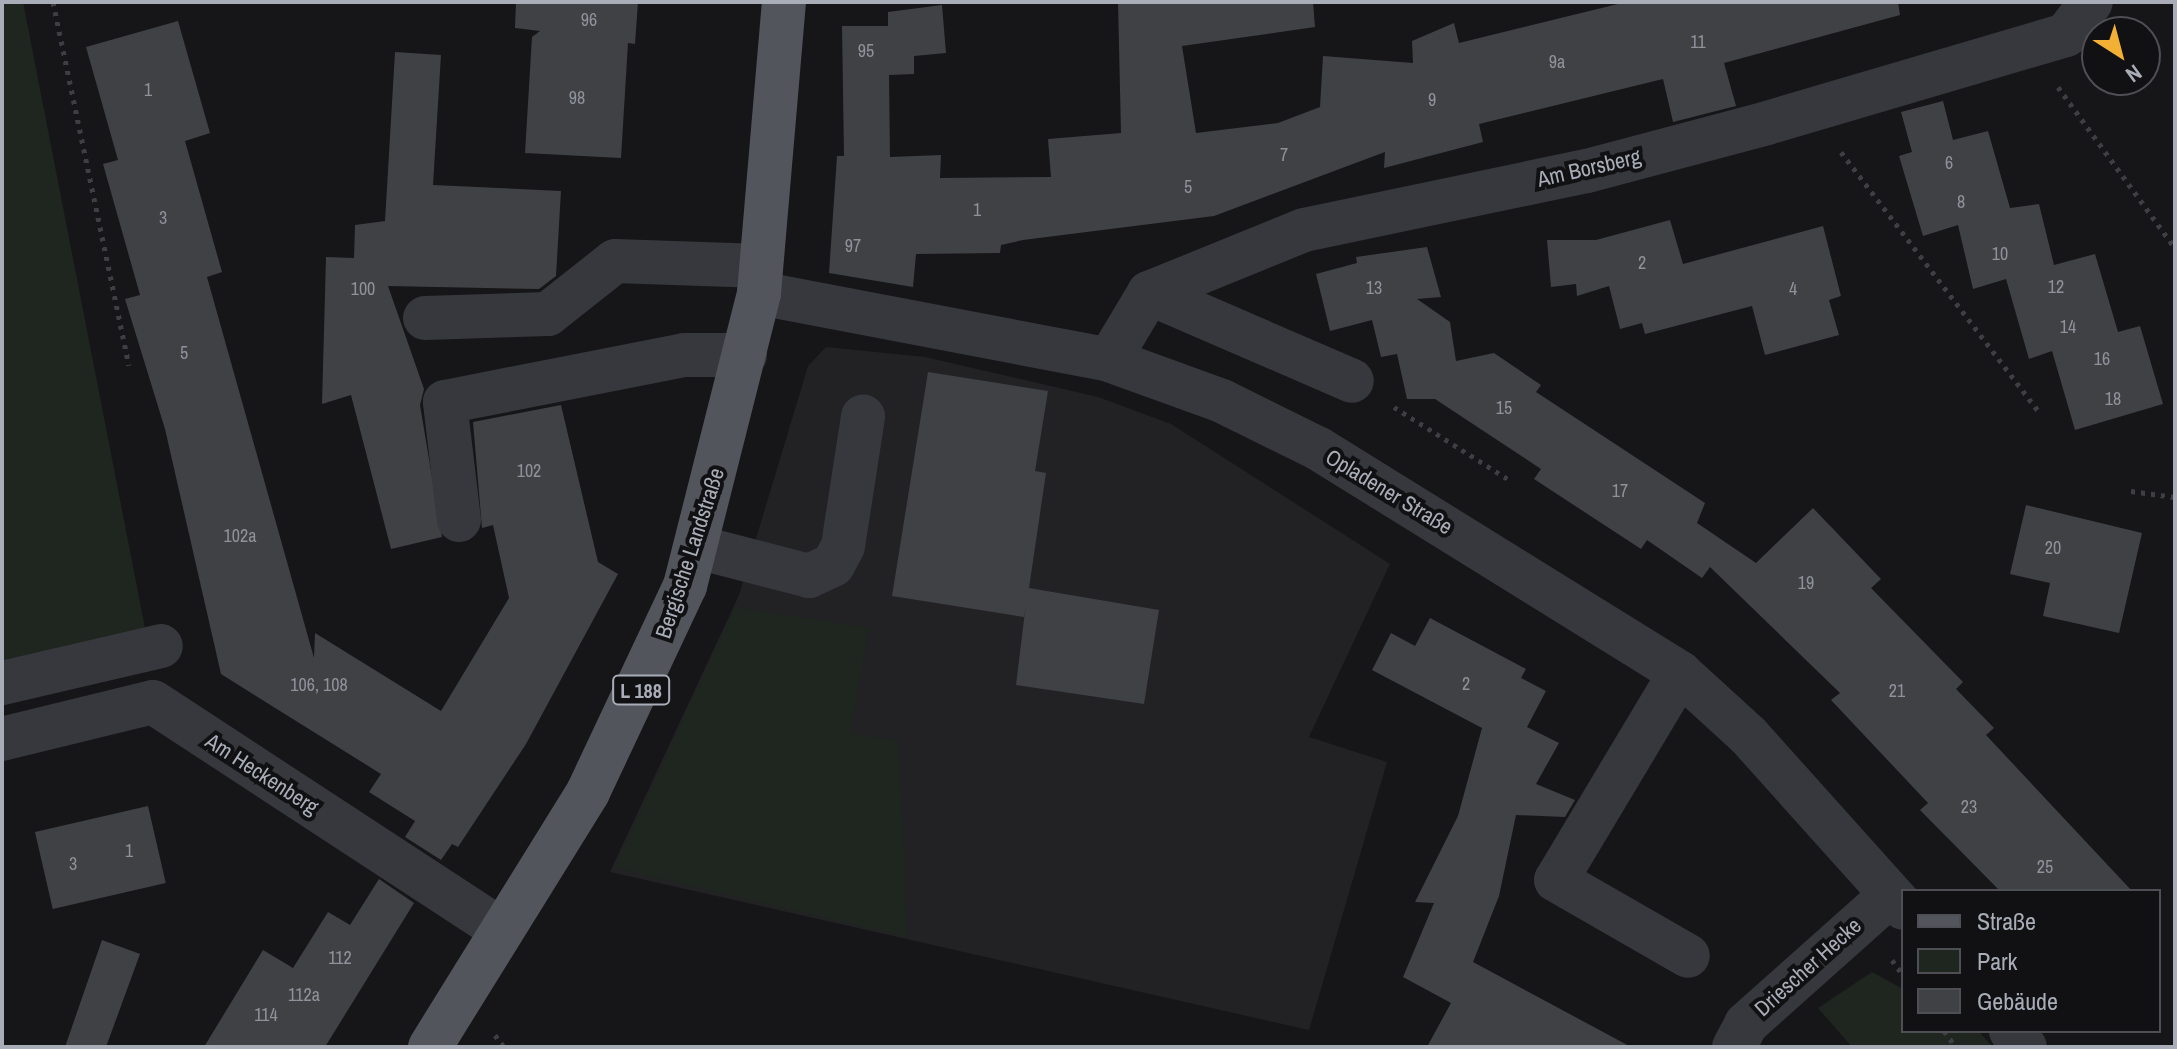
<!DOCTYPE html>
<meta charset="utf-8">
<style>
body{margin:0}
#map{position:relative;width:2177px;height:1049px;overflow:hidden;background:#161618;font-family:"Archivo Narrow",sans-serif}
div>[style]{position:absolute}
.built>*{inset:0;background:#222225}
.green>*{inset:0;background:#1e261f}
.building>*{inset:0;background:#404145;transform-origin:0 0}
.path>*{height:5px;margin-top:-2.5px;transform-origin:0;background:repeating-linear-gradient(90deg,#3d3f44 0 4px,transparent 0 10px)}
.minor>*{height:44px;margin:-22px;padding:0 22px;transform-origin:22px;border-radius:22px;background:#37383d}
.major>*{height:44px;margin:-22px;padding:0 22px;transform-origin:22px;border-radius:22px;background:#53555c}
span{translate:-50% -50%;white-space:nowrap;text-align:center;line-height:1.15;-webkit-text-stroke:8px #111113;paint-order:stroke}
.number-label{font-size:18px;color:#8e929b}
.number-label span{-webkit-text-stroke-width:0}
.shield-label span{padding:2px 6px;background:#111113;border:2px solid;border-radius:6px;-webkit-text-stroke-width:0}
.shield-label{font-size:20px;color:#a8adb8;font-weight:700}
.street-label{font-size:22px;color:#a8adb8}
.frame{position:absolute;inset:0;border:4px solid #a8adb8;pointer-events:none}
.legend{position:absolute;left:1901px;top:889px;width:260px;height:144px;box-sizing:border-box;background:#111113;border:2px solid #4d4f55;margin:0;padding:10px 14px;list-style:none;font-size:24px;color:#a8adb8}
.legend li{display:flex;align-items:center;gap:16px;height:40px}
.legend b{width:40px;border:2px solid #4d4f55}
.north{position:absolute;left:2081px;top:16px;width:80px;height:80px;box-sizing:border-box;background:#111113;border:2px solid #4d4f55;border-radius:50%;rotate:144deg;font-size:22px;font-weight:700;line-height:32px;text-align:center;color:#a8adb8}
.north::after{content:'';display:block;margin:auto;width:28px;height:36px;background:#f2b134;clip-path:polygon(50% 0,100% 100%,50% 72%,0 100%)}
</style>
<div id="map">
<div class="built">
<i style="clip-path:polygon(826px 347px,925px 357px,1098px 397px,1171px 424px,1390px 564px,1309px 737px,1387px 762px,1309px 1030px,610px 872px,739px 595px,808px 366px)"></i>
</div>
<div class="green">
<i style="clip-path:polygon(2px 2px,23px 2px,145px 628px,2px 664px)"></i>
<i style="clip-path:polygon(735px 607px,869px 628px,850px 734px,899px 740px,907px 937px,615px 868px)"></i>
<i style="clip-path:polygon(1872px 972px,1903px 989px,1903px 1031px,1978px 1031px,1993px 1047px,1852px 1047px,1818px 1008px)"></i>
</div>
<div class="building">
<i style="clip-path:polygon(516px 2px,638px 2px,635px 44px,628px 43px,621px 158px,525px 153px,532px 37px,540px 31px,515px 28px)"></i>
<i style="clip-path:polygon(1118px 2px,1313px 2px,1315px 27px,1182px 46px,1196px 133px,1278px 123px,1320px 107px,1323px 56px,1413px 63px,1412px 41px,1454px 23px,1459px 43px,1626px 2px,1898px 2px,1900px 15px,1724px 63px,1736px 106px,1673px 122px,1663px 79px,1479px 124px,1483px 142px,1384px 168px,1385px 152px,1214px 216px,1023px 240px,1001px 245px,1000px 253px,916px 254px,913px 287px,829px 273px,837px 156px,844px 156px,842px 26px,888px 26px,888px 12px,942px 5px,946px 53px,914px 56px,914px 74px,889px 75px,890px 157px,941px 155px,940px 178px,1051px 177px,1048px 139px,1121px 133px)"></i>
<i style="clip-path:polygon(178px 21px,210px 133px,185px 141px,222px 272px,207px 277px,314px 658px,315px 633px,441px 711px,509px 598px,493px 525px,482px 528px,473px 422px,561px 405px,598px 562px,618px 574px,526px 744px,458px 847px,452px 844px,441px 860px,405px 837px,415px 821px,369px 792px,381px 774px,221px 674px,165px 429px,125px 299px,140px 295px,103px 164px,118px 160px,86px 47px)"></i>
<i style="clip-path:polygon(395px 52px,441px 55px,433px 185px,561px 191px,556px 276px,539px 289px,388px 286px,424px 389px,420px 405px,442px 537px,391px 549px,351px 395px,322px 404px,326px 257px,354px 258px,355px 225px,385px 221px)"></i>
<i style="clip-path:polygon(1943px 101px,1953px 140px,1988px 131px,2010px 208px,2039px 204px,2054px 265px,2095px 254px,2118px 332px,2140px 326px,2163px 404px,2075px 430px,2052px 351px,2029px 359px,2006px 279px,1973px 289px,1958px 225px,1923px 236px,1899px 156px,1912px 152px,1901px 112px)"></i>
<i style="clip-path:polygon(1670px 220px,1683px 264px,1823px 226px,1841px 296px,1829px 300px,1839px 335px,1765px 355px,1752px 306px,1645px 334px,1642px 323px,1620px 329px,1609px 286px,1577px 296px,1576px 284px,1551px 287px,1547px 240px,1596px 240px)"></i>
<i style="clip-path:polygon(1427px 247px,1441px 297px,1417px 299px,1450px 322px,1456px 361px,1494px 353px,1541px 385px,1536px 392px,1705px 503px,1697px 523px,1756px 563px,1813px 508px,1881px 579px,1871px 588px,1963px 682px,1956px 689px,1994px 728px,1986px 735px,2132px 891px,2000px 891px,1920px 810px,1928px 803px,1831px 700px,1840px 693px,1710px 567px,1702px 578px,1647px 540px,1641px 549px,1534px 479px,1541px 469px,1435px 399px,1407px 399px,1397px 354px,1381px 357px,1372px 320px,1330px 331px,1316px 274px,1357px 263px,1356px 257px)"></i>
<i style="clip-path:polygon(928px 372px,1048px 391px,1035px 471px,1046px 473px,1029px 588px,1159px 610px,1144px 704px,1016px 685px,1026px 603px,1024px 617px,892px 596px)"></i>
<i style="clip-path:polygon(2026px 505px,2142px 533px,2119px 633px,2043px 616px,2050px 583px,2010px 574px)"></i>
<i style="clip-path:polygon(1430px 618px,1526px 669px,1521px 678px,1546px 691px,1527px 727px,1559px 743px,1536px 784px,1575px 800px,1565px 817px,1516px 815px,1499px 896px,1473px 962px,1631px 1047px,1427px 1047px,1451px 1003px,1403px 977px,1434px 903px,1415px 902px,1458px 816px,1482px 728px,1372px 670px,1391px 633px,1415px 646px)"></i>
<i style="left:148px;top:806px;width:79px;height:116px;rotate:77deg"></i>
<i style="clip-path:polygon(379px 879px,414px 903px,325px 1047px,204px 1047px,263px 950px,293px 968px,328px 912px,350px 925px)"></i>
<i style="clip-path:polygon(102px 940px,140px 954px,106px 1047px,65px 1047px)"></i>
</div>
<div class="path">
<i style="left:53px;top:2px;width:371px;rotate:78.2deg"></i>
<i style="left:2058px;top:87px;width:199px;rotate:54deg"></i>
<i style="left:1841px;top:152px;width:327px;rotate:52.7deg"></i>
<i style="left:1394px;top:407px;width:138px;rotate:32.3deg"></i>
<i style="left:2131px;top:491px;width:44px;rotate:7.8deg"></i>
<i style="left:1892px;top:960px;width:19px;rotate:54deg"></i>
<i style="left:1944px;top:1031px;width:20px;rotate:53deg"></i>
<i style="left:495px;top:1035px;width:15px;rotate:53deg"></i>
</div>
<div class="minor">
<i style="left:759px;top:293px;width:356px;rotate:10.8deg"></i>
<i style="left:1109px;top:360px;width:120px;rotate:19.9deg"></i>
<i style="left:1222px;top:401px;width:108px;rotate:26.3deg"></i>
<i style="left:1319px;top:449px;width:425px;rotate:31.8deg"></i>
<i style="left:1680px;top:673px;width:92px;rotate:42.4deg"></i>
<i style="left:1748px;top:735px;width:232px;rotate:48.1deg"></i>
<i style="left:1149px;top:293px;width:221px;rotate:23.4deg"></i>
<i style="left:425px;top:318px;width:123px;rotate:-1.9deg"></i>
<i style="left:548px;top:314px;width:85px;rotate:-38.3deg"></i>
<i style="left:615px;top:261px;width:146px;rotate:2deg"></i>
<i style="left:1109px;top:360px;width:78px;rotate:-59.2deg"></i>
<i style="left:1149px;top:293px;width:167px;rotate:-22.1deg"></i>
<i style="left:1304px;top:230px;width:289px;rotate:-11.8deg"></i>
<i style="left:1587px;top:171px;width:186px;rotate:-14.9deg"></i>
<i style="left:1767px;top:123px;width:312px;rotate:-16.4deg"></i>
<i style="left:2066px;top:35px;width:41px;rotate:-52.9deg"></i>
<i style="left:459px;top:520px;width:119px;rotate:-96.8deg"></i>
<i style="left:445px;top:402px;width:244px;rotate:-11.1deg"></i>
<i style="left:684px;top:355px;width:61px"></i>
<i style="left:697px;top:547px;width:116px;rotate:14.5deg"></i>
<i style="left:809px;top:576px;width:26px;rotate:-25deg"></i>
<i style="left:833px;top:565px;width:21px;rotate:-62deg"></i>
<i style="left:843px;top:546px;width:131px;rotate:-81.2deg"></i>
<i style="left:1680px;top:673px;width:241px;rotate:120.9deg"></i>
<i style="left:1556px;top:880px;width:152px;rotate:29.9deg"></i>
<i style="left:2px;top:683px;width:163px;rotate:-13.1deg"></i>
<i style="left:2px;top:739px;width:155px;rotate:-13.8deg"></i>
<i style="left:153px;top:702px;width:417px;rotate:33.2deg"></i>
<i style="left:2011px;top:1031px;width:21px;rotate:49deg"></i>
<i style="left:1734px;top:1047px;width:26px;rotate:-62deg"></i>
<i style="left:1746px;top:1024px;width:194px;rotate:-41.7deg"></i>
</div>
<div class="major">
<i style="left:430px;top:1047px;width:300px;rotate:-58.2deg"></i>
<i style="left:588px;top:792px;width:228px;rotate:-64.8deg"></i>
<i style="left:685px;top:586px;width:302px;rotate:-75.8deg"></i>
<i style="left:759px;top:293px;width:292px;rotate:-85.1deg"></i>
</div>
<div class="number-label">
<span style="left:589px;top:20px">96</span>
<span style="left:1698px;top:42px">11</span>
<span style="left:866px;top:51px">95</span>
<span style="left:1557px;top:62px">9a</span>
<span style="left:148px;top:90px">1</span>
<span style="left:577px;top:98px">98</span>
<span style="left:1432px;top:100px">9</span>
<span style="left:1284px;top:155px">7</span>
<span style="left:1949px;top:163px">6</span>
<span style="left:1188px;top:187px">5</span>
<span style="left:1961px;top:202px">8</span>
<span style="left:977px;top:210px">1</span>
<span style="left:163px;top:218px">3</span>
<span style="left:853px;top:246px">97</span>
<span style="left:2000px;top:254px">10</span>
<span style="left:1642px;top:263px">2</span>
<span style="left:2056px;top:287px">12</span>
<span style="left:1374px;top:288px">13</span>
<span style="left:363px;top:289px">100</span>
<span style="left:1793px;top:289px">4</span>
<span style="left:2068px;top:327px">14</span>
<span style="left:184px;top:353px">5</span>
<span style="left:2102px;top:359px">16</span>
<span style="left:2113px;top:399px">18</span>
<span style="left:1504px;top:408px">15</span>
<span style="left:529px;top:471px">102</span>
<span style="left:1620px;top:491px">17</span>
<span style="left:240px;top:536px">102a</span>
<span style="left:2053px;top:548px">20</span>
<span style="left:1806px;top:583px">19</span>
<span style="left:1466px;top:684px">2</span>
<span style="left:319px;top:685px">106, 108</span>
<span style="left:1897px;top:691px">21</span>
<span style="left:1969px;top:807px">23</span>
<span style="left:129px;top:851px">1</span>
<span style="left:73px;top:864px">3</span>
<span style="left:2045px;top:867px">25</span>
<span style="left:340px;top:958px">112</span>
<span style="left:304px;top:995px">112a</span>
<span style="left:266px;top:1015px">114</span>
</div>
<div class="shield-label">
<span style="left:641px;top:690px">L 188</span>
</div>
<div class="street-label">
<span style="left:1589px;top:168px;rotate:-13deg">Am Borsberg</span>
<span style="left:1389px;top:492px;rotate:31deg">Opladener Straße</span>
<span style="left:690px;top:553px;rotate:-72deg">Bergische Landstraße</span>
<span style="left:262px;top:774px;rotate:33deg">Am Heckenberg</span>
<span style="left:1808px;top:967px;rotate:-42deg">Driescher Hecke</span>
</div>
<div class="frame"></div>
<ul class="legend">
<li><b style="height:10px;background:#53555c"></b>Straße</li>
<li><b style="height:22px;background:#1e261f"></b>Park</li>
<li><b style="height:22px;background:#404145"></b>Gebäude</li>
</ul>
<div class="north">N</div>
</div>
